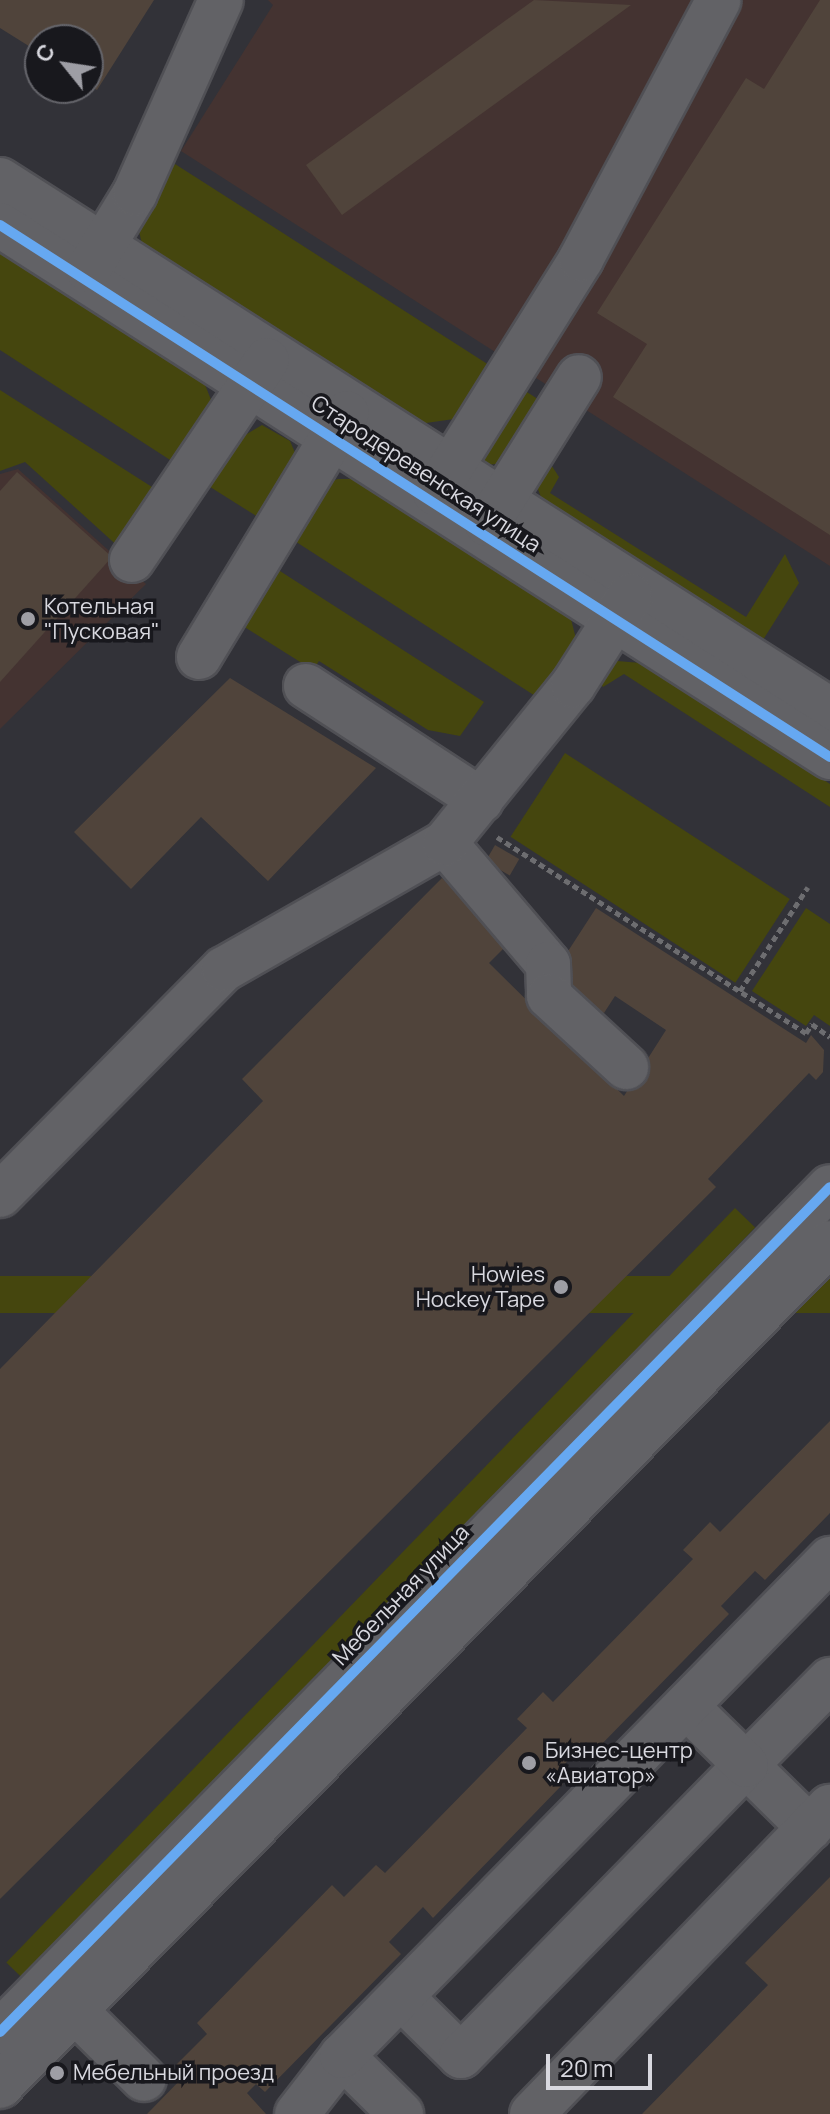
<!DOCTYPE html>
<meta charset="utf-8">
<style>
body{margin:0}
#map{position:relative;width:830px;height:2114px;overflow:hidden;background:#323238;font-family:Manrope,sans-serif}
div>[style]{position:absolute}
.industrial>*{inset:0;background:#443331}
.green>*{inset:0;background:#45460e;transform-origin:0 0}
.building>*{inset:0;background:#50443b;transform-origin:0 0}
.path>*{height:5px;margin-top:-2.5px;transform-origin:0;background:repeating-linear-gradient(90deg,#6d6d70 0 6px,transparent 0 10px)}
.roads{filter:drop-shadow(2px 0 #505055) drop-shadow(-2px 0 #505055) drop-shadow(0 2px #505055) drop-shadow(0 -2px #505055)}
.minor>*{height:44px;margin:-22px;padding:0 22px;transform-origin:22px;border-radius:22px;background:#626266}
.cycleway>*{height:10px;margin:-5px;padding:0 5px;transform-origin:5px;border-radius:5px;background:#66a8f1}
.dots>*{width:22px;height:22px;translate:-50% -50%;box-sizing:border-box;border:4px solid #18181d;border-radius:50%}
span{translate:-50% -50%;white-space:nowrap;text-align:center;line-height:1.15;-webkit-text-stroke:7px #18181d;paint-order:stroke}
.street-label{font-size:22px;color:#d8d8df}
.poi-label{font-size:22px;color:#d8d8df}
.left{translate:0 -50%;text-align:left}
.right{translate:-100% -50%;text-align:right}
.north{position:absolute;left:24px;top:24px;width:80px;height:80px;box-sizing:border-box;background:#18181d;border:2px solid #65656b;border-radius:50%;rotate:300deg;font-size:22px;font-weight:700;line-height:32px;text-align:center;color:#d8d8df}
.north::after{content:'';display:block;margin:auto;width:28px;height:36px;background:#9e9ea5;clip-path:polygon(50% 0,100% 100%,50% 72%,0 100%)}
.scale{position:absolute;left:546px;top:2054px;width:106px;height:36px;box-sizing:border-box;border:4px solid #d8d8df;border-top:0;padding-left:10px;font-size:24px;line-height:28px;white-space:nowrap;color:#d8d8df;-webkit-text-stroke:6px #18181d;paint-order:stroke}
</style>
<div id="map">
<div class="industrial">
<i style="clip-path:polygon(268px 0,830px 0,830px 566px,181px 151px,273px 5px)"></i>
<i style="clip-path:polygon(18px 469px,146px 584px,0 729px,0 474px)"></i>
</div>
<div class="green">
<i style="clip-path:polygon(175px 164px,489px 365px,454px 419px,419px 424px,142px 244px,137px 223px)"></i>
<i style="clip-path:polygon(0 251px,204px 382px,215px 410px,181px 467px,0 350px)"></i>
<i style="clip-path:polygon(519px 387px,544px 403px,506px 463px,486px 465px,482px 458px)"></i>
<i style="clip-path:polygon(0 390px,163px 494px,122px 550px,25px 462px,0 471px)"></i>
<i style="clip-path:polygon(262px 425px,290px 441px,296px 455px,261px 519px,207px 485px,237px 440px)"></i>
<i style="clip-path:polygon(550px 463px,559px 477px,550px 493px,746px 617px,785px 554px,799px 583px,761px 643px,544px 505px,536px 484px)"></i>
<i style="clip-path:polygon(338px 479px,354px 479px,571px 619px,577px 643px,540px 699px,287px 536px,323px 484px)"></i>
<i style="clip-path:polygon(269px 564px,484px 702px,460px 736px,428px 730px,319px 661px,313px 670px,235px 621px)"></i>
<i style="clip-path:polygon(617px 661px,641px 663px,830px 784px,830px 807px,624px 674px,603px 687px,599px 681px)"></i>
<i style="left:565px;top:753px;width:268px;height:100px;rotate:33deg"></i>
<i style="clip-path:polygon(806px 908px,830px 924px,830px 1026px,814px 1015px,806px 1026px,752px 991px)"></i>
<i style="left:735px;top:1208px;width:28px;height:1049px;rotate:44deg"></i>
<i style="left:830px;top:1276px;width:37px;height:1013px;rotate:90deg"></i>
</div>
<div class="building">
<i style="clip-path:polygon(0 0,154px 0,97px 90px,88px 84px,88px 40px,40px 40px,40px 53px,0 28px)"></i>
<i style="clip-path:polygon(534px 0,631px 5px,342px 215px,306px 165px)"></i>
<i style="clip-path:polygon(820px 0,830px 0,830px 535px,613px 397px,647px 344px,597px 313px,746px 78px,764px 89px)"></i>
<i style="clip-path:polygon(17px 472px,112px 557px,0 682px,0 491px)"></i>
<i style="clip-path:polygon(230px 678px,376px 768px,268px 881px,201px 817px,131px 889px,74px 832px)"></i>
<i style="left:495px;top:845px;width:28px;height:19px;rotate:30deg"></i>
<i style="clip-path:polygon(442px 878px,509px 943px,489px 963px,624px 1096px,666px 1030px,615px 996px,604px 1013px,560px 986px,571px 969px,561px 962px,596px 908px,806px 1043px,811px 1035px,824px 1050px,823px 1072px,816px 1080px,809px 1073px,708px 1179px,716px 1187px,0 1899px,0 1369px,263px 1101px,242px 1079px)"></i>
<i style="clip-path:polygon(830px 1421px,830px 1513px,765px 1580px,755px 1571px,721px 1606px,729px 1614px,595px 1751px,586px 1742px,554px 1775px,563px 1784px,433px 1918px,423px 1907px,389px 1942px,401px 1954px,265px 2092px,256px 2084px,247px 2093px,266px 2114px,147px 2114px,186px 2074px,176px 2065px,207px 2034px,197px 2023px,332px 1885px,344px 1897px,376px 1865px,385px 1873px,527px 1728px,517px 1719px,543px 1692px,553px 1702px,693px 1559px,683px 1550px,710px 1522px,720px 1532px)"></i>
<i style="clip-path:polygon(830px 1877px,830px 2114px,642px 2114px,768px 1985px,745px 1963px)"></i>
</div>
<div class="path">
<i style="left:497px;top:837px;width:366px;rotate:32.4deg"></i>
<i style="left:806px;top:1033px;width:11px;rotate:-56deg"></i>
<i style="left:812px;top:1024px;width:22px;rotate:36deg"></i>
<i style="left:740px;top:991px;width:124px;rotate:-56.8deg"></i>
</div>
<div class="roads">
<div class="minor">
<i style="left:0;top:180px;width:985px;rotate:32.56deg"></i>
<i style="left:0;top:225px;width:986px;rotate:32.66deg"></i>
<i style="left:88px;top:270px;width:90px;rotate:-58.6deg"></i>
<i style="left:135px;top:193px;width:211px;rotate:-66deg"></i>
<i style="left:435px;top:493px;width:276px;rotate:-58deg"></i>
<i style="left:581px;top:259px;width:293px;rotate:-62deg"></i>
<i style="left:487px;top:524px;width:173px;rotate:-58deg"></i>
<i style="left:132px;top:560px;width:241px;rotate:-56deg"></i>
<i style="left:199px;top:657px;width:285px;rotate:-58.8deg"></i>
<i style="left:306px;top:686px;width:209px;rotate:33.1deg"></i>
<i style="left:445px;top:843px;width:159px;rotate:49.6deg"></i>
<i style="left:548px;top:964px;width:32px;rotate:88deg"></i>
<i style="left:549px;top:996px;width:105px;rotate:42.7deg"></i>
<i style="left:0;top:1195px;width:318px;rotate:-45.3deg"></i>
<i style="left:224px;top:969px;width:254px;rotate:-29.7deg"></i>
<i style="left:445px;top:843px;width:203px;rotate:-51deg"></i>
<i style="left:573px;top:685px;width:106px;rotate:-57.4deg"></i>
<i style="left:810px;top:1828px;width:90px;rotate:-135.5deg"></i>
<i style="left:746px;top:1765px;width:120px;rotate:-45.3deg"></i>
<i style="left:55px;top:1991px;width:125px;rotate:44.7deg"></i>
<i style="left:401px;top:1997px;width:84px;rotate:44.5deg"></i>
<i style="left:461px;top:2056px;width:407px;rotate:-45.6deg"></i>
<i style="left:746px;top:1765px;width:84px;rotate:-135.5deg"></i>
<i style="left:0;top:2032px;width:1184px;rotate:-45.51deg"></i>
<i style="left:342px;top:2056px;width:83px;rotate:44.5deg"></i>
<i style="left:0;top:2086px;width:1183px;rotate:-45.45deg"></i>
<i style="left:297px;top:2114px;width:73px;rotate:-52.2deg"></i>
<i style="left:342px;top:2056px;width:697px;rotate:-45.52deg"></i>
<i style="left:532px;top:2114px;width:428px;rotate:-45.9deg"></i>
</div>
</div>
<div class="cycleway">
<i style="left:0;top:225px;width:986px;rotate:32.66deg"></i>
<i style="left:0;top:2032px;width:1184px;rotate:-45.51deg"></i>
</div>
<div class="dots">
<i style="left:28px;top:619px;background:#9e9ea5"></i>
<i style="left:561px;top:1287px;background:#9e9ea5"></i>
<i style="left:529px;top:1763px;background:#9e9ea5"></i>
<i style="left:57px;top:2073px;background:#9e9ea5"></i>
</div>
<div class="street-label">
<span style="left:426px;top:474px;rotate:33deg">Стародеревенская улица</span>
<span style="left:401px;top:1595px;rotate:-46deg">Мебельная улица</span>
</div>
<div class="poi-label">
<span class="left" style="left:44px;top:619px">Котельная<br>"Пусковая"</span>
<span class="right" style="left:545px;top:1287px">Howies<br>Hockey Tape</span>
<span class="left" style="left:545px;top:1763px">Бизнес-центр<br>«Авиатор»</span>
<span class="left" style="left:73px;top:2073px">Мебельный проезд</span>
</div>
<div class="north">С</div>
<div class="scale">20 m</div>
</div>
